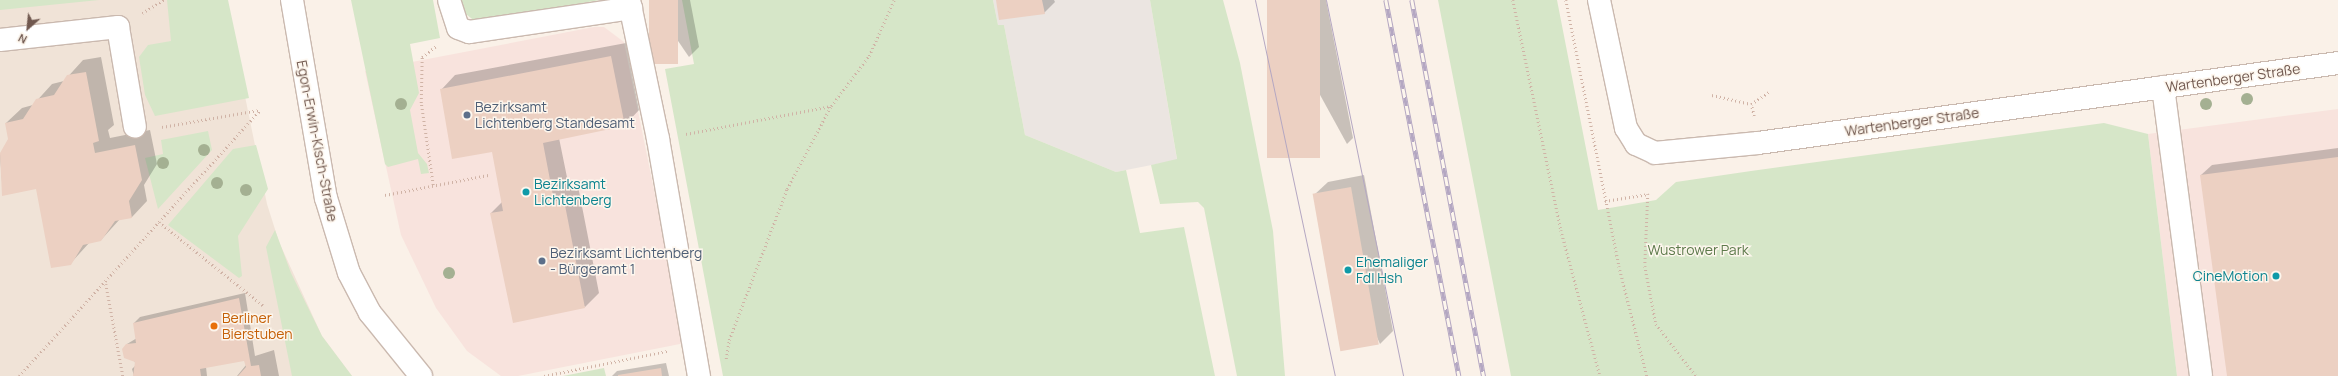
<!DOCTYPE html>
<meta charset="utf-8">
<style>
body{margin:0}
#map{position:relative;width:2338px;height:376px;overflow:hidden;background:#faf1e8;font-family:Manrope,sans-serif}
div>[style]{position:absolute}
.residential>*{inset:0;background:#f0e3d7}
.commercial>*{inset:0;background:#f8e3dd}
.industrial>*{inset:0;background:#ebe5e1}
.green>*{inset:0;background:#d6e6c8}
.shadow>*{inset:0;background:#0003}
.building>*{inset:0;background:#ecd0c2;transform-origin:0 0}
.path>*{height:2.5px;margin-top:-1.25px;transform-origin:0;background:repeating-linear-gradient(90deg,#d0b3a6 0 1px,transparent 0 4px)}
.roads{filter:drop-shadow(1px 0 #cab9af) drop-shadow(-1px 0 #cab9af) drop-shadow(0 1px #cab9af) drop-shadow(0 -1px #cab9af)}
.minor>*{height:22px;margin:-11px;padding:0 11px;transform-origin:11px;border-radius:11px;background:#fff}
.tram>*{height:1px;margin:-0.5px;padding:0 0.5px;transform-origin:0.5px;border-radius:0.5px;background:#b4a7c2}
.rail>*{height:4.5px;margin-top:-2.25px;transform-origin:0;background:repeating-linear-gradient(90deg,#fdf6ed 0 9px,#b4a7c2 0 18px);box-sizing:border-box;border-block:1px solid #b4a7c2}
.trees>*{width:12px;height:12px;margin:-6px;border-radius:50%;background:#a4b092}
.dots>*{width:11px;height:11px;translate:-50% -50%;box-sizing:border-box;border:2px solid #fdf6ed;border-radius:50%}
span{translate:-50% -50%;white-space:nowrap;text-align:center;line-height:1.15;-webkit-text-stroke:3px #fdf6ed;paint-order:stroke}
.street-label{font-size:14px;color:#70584f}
.service-label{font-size:14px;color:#4e5e75}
.left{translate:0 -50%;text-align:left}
.culture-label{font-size:14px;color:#0d838f}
.right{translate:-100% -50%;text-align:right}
.park-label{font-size:14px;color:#5d7a4b}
.food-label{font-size:14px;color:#c56008}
.north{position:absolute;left:8px;top:8px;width:40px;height:40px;-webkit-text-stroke:3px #fdf6ed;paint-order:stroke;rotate:207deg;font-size:11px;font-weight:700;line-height:16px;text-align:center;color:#70584f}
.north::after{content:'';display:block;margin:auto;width:14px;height:18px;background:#70584f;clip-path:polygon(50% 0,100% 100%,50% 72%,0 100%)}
</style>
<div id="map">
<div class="residential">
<i style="clip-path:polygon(0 0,218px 0,228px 13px,267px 204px,279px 242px,322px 336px,352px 376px,0 376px)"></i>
</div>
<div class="commercial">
<i style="clip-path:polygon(594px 27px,604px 27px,624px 42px,685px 343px,518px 376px,501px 376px,467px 351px,436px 308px,401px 235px,365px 71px)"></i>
<i style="clip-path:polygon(2338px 109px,2338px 376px,2177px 376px,2148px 134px)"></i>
</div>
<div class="industrial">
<i style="clip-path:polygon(993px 0,1150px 0,1177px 160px,1116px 172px,1025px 135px,1004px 25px,998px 25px)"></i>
</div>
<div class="green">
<i style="clip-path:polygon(0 0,99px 0,0 10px)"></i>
<i style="clip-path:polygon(167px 0,228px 0,249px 98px,155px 116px,145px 95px,139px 57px,148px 45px,171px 41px)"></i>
<i style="clip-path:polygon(351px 0,433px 0,440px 38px,410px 44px,419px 93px,410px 110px,418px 153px,427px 164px,429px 173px,421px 174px,418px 159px,388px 167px,385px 164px)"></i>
<i style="clip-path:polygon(456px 0,600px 0,476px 22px,462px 11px)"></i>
<i style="clip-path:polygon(682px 0,993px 0,998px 25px,1004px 25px,1025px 135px,1116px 172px,1126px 170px,1140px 233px,1184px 227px,1215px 376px,723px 376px,665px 69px,694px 64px)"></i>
<i style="clip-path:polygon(1150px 0,1223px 0,1240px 63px,1273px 231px,1285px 376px,1237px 376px,1204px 208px,1198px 202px,1160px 204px,1151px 165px,1177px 159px)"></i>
<i style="clip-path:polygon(1438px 0,1557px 0,1598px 210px,1656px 200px,1676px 182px,1751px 171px,2104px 123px,2148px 134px,2177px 376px,1511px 376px)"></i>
<i style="clip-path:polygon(208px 131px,212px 150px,158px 209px,145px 158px,163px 154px,161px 140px)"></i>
<i style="clip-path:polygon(256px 145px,268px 189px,238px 236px,242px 276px,239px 278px,168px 225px,233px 149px)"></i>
<i style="clip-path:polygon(275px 230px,291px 273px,322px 336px,352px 376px,292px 376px,266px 247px)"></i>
<i style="clip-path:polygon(604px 368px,606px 376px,563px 376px)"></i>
</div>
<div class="shadow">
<i style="clip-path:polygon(650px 0,690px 0,699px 47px,689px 57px)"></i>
<i style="clip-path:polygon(997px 0,1054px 0,1055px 2px,1044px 13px)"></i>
<i style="clip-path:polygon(1268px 0,1326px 0,1353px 138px,1347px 144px)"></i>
<i style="clip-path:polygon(626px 43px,639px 110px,625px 125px,559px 138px,569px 187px,578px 186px,599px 293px,585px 307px,491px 213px,502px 202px,493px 151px,441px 90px,455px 75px)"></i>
<i style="clip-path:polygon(101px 57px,114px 125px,108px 130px,110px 138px,150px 130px,157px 164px,144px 185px,147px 201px,132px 217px,120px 219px,101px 240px,89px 243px,70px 264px,37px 188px,3px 195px,0 155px,9px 139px,6px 123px,22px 108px,33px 105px,52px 84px,64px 81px,83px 60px)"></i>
<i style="clip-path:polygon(2338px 148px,2338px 376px,2228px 376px,2201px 175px,2212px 165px)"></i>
<i style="clip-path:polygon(1364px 175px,1393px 331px,1380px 344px,1314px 195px,1328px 182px)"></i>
<i style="clip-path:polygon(245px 293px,255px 356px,274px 350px,279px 376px,237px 376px,246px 365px,245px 360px,206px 367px,207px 376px,134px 376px,132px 369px,136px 365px,127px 344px,137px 338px,134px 323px,140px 317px)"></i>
<i style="clip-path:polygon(666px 363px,669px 376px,612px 376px,617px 371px)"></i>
</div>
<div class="building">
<i style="left:649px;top:0;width:29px;height:64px"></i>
<i style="clip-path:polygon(996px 0,1042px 0,1045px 14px,999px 20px)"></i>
<i style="left:1267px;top:0;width:53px;height:158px"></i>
<i style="clip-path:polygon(611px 56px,625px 126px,543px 143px,554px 201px,564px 200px,585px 308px,513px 323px,490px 213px,503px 211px,492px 152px,452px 159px,440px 89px)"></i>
<i style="clip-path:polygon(86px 72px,99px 141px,93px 143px,95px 153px,135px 145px,142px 180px,129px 201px,132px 218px,115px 221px,101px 241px,83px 245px,71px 265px,51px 268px,36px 189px,2px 196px,0 153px,8px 139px,5px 123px,23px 119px,36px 99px,54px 95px,67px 75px)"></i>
<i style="clip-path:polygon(2338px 157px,2338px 376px,2227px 376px,2200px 175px)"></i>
<i style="left:1351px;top:187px;width:160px;height:39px;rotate:80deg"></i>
<i style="clip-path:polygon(239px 298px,251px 366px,259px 365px,261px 376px,238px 376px,246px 367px,244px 361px,200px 369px,201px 376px,133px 376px,135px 362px,124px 358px,122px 349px,126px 344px,136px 343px,133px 323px)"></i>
<i style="clip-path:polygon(661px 368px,662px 376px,618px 376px,618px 375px)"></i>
</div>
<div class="path">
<i style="left:1513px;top:0;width:235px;rotate:78.2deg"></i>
<i style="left:1561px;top:230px;width:151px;rotate:75deg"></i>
<i style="left:1566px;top:0;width:271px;rotate:78.7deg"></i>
<i style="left:1619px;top:266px;width:114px;rotate:75.7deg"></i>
<i style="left:142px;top:13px;width:26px;rotate:-31deg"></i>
<i style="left:1712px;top:95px;width:40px;rotate:13deg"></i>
<i style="left:1754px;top:116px;width:12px;rotate:-104deg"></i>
<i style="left:1751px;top:104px;width:22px;rotate:-34deg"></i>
<i style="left:162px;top:127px;width:98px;rotate:-9.9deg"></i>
<i style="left:686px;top:134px;width:148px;rotate:-10.9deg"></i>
<i style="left:433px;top:185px;width:83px;rotate:-98.3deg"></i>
<i style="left:421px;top:103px;width:46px;rotate:-88.8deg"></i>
<i style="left:422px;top:57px;width:18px;rotate:-38deg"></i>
<i style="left:385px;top:195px;width:105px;rotate:-11deg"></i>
<i style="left:1605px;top:201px;width:44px;rotate:-9.2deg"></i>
<i style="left:1648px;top:194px;width:72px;rotate:92.4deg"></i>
<i style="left:1645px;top:266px;width:59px;rotate:79.3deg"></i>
<i style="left:1656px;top:324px;width:66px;rotate:52.4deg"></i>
<i style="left:159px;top:222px;width:134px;rotate:38.7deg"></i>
<i style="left:106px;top:284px;width:94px;rotate:79.5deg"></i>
<i style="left:726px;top:359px;width:19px;rotate:-81deg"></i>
<i style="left:729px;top:340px;width:162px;rotate:-69deg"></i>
<i style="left:787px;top:189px;width:94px;rotate:-62.1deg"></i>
<i style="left:831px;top:106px;width:63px;rotate:-52.8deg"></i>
<i style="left:869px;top:56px;width:61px;rotate:-65.9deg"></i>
<i style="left:19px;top:376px;width:359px;rotate:-47.8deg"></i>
<i style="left:544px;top:376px;width:126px;rotate:-11.5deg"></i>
</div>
<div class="roads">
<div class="minor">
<i style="left:292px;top:0;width:201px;rotate:80.3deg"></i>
<i style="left:326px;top:198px;width:78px;rotate:73deg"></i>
<i style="left:349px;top:273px;width:45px;rotate:62.3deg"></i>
<i style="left:370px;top:313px;width:81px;rotate:51deg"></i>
<i style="left:449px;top:0;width:29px;rotate:72deg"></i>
<i style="left:458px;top:28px;width:12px;rotate:20deg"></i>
<i style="left:469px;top:32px;width:164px;rotate:-8.4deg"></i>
<i style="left:629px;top:0;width:142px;rotate:78.2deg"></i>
<i style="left:658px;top:139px;width:241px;rotate:80.2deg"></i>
<i style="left:1599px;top:0;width:131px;rotate:78.1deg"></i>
<i style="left:1626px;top:128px;width:19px;rotate:58deg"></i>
<i style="left:1636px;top:144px;width:21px;rotate:25deg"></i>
<i style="left:1655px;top:153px;width:103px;rotate:-5.5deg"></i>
<i style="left:1758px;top:143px;width:585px;rotate:-7.85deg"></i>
<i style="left:0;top:40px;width:119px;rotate:-6.3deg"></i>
<i style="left:118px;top:27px;width:101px;rotate:80.4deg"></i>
<i style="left:2163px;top:87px;width:291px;rotate:82.5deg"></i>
</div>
</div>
<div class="tram">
<i style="left:1255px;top:0;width:384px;rotate:78deg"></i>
<i style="left:1326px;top:0;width:384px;rotate:78.4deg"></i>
</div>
<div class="rail">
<i style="left:1386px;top:0;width:383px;rotate:79deg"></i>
<i style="left:1412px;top:0;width:383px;rotate:79.2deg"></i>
</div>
<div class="trees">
<i style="left:2247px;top:99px"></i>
<i style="left:401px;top:104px"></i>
<i style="left:2206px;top:104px"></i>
<i style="left:204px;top:150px"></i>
<i style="left:163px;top:163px"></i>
<i style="left:217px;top:183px"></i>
<i style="left:246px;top:190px"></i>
<i style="left:449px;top:273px"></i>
</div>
<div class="dots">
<i style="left:467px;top:115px;background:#5c6f8a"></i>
<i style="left:526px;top:192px;background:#0f9aa8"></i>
<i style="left:542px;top:261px;background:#5c6f8a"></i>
<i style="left:1348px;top:270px;background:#0f9aa8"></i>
<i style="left:2276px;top:276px;background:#0f9aa8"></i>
<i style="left:214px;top:326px;background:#e8710a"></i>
</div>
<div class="street-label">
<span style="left:2233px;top:78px;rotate:-8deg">Wartenberger Straße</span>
<span style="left:1912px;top:122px;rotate:-8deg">Wartenberger Straße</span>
<span style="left:317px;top:141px;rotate:79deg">Egon-Erwin-Kisch-Straße</span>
</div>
<div class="service-label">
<span class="left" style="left:475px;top:115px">Bezirksamt<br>Lichtenberg Standesamt</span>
<span class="left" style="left:550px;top:261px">Bezirksamt Lichtenberg<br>- Bürgeramt 1</span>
</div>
<div class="culture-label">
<span class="left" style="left:534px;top:192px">Bezirksamt<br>Lichtenberg</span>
<span class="left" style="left:1356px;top:270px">Ehemaliger<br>Fdl Hsh</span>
<span class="right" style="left:2268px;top:276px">CineMotion</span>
</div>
<div class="park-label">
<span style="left:1698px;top:250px">Wustrower Park</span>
</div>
<div class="food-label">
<span class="left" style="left:222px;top:326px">Berliner<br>Bierstuben</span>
</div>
<div class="north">N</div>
</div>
